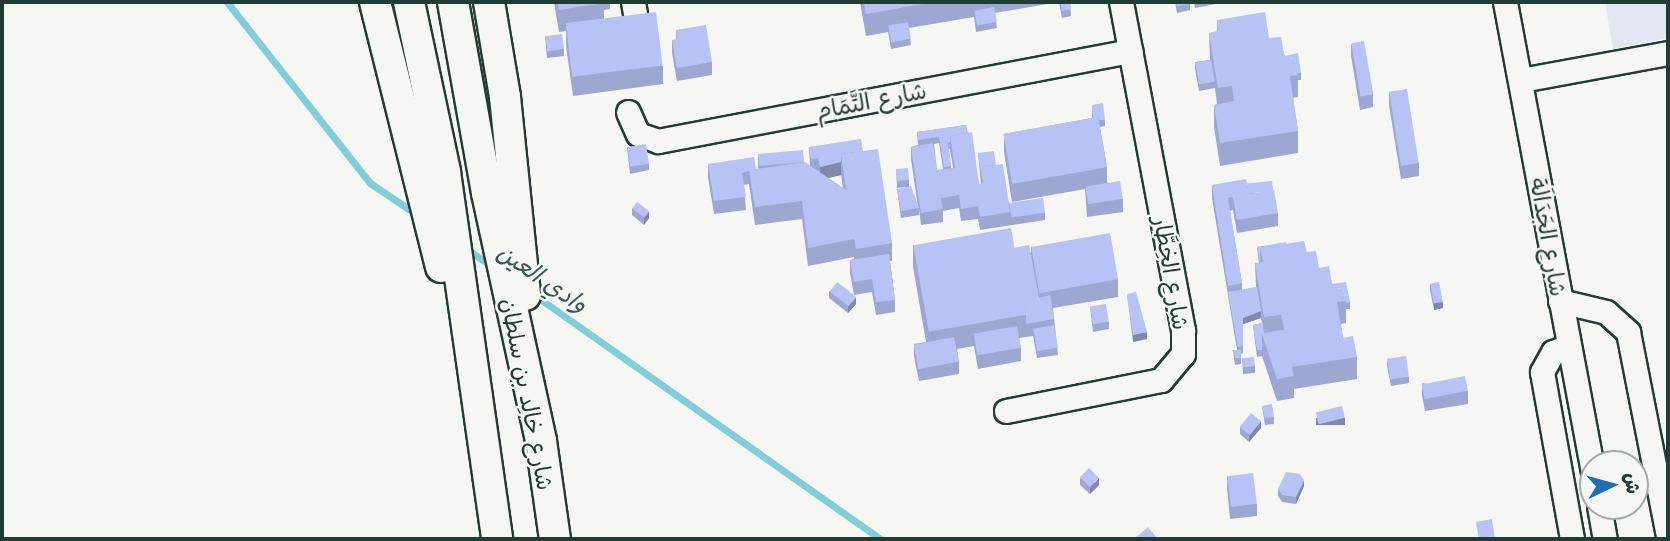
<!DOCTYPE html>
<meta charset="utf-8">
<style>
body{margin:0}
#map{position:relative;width:1670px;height:541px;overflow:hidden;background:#f6f6f2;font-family:Mali,"Playpen Sans Arabic",sans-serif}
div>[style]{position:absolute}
.built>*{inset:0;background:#e3e7f3}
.stream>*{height:7px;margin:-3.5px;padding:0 3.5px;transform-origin:3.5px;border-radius:3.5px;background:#7fcfda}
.roads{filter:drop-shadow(2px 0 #1f3d34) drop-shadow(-2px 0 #1f3d34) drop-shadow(0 2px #1f3d34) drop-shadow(0 -2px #1f3d34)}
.minor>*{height:23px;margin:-11.5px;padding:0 11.5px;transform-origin:11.5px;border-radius:11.5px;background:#f6f6f2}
.major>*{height:30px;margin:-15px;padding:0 15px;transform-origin:15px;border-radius:15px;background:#f6f6f2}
.wall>*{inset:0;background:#9da8d2}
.shaded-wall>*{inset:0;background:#8088ab;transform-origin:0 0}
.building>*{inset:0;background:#b7c3f4;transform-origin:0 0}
span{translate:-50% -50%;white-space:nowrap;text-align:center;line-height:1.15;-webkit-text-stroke:5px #f6f6f2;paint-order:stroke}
.street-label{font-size:23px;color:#1f3d34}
.water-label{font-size:24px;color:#325a55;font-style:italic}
.frame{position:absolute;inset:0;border:4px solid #1f3d34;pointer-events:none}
.north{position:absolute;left:1579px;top:450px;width:70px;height:70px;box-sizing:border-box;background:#f6f6f2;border:2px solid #a0aca6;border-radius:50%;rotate:85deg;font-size:19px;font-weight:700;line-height:28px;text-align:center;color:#1f3d34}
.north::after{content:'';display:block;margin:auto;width:24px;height:32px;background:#1f6fb2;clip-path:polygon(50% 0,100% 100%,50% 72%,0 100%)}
</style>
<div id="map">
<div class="built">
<i style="clip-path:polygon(1605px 2px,1668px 2px,1668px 38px,1613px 49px)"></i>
</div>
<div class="stream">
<i style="left:227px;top:2px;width:231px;rotate:51.7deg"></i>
<i style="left:370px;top:183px;width:59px;rotate:34deg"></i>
<i style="left:464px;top:247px;width:37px;rotate:35deg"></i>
<i style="left:533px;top:294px;width:425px;rotate:35.2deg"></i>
</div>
<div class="roads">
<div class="minor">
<i style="left:633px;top:2px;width:11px;rotate:80deg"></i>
<i style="left:1505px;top:2px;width:479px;rotate:79.4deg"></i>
<i style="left:1521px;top:80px;width:149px;rotate:-10.4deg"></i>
<i style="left:628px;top:112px;width:24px;rotate:66deg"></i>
<i style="left:638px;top:134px;width:21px;rotate:19deg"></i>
<i style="left:658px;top:141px;width:481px;rotate:-10.8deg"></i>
<i style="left:1560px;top:301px;width:47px;rotate:13.4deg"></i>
<i style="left:1606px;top:312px;width:30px;rotate:42deg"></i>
<i style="left:1628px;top:332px;width:208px;rotate:78.9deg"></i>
<i style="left:1569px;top:346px;width:17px;rotate:159deg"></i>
<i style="left:1553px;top:352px;width:23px;rotate:119deg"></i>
<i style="left:1542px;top:372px;width:170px;rotate:79.8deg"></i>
<i style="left:1006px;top:411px;width:158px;rotate:-11.3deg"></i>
<i style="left:1161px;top:380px;width:34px;rotate:-50deg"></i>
<i style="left:1183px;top:354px;width:24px;rotate:-90deg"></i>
<i style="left:1183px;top:330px;width:334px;rotate:-100.7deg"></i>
<i style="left:1599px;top:506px;width:34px;rotate:80deg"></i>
</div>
<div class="major">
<i style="left:375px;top:2px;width:273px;rotate:76deg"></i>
<i style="left:409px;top:2px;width:174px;rotate:78deg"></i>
<i style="left:445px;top:172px;width:371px;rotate:81.9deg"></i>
<i style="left:453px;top:2px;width:194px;rotate:79.9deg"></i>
<i style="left:487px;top:193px;width:254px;rotate:77.7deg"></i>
<i style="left:541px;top:441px;width:99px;rotate:81.9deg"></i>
<i style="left:489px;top:2px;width:96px;rotate:80.4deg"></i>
<i style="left:505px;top:97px;width:199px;rotate:84.2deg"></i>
</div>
</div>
<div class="wall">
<i style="clip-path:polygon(554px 2px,610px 2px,610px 9px,604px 10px,604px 22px,663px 66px,663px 84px,573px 96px,566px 46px,566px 31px,559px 32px)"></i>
<i style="clip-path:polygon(677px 2px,706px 2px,678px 4px)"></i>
<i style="clip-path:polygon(860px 2px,1070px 2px,1071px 16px,1062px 18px,1059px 2px,995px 13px,997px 28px,976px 32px,974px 17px,909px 28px,911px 45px,891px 49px,888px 32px,866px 36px)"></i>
<i style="clip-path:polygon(1175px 2px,1190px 2px,1190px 10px,1177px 13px)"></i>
<i style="clip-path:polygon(1194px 2px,1226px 2px,1195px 8px)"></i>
<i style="clip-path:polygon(1217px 20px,1269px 38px,1301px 73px,1301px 80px,1298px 80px,1298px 97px,1293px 98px,1298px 131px,1298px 153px,1220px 166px,1214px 127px,1214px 105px,1217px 104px,1215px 88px,1199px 91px,1195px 69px,1195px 62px,1210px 60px,1209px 33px,1217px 32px)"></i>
<i style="clip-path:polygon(676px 30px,712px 62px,712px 75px,677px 81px,672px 53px,672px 40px,676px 40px)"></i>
<i style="clip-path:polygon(545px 36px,564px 49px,564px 56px,547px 58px)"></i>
<i style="clip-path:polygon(1351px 43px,1373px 94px,1373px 107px,1360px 110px,1351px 56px)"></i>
<i style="clip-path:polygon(1389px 92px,1419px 163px,1419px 176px,1401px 179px,1389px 105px)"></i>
<i style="clip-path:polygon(1092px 105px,1105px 120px,1105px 126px,1100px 127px,1107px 167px,1107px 182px,1123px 199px,1123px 212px,1087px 217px,1085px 189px,1012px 202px,1004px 152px,1004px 134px,1092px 118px)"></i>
<i style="clip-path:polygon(evenodd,966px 125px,979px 184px,981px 184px,978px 153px,996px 165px,1009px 203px,1045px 213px,1045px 220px,980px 230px,978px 219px,961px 221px,959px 208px,943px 211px,943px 222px,921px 225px,919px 209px,919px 215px,901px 218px,897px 189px,918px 208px,911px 159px,911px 147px,918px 145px,917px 132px,966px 125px,939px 143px,943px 169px,937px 170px,934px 144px,939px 143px,966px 125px,949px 149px,950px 149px,953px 168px,951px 168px,949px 149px)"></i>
<i style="clip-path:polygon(627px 147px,649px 164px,649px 170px,630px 174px)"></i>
<i style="clip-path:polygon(evenodd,809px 147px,863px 151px,892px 243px,892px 261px,890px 261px,895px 300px,895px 312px,876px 315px,872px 292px,854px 295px,850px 273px,850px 260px,854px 259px,854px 257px,808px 266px,802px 219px,755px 225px,749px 184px,744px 185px,746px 210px,714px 214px,708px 177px,708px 164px,758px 169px,758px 156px,804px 162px,810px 166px,809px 147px,841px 175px,843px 188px,828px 178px,841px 175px)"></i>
<i style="clip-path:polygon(896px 169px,909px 180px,909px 187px,897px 188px)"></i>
<i style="clip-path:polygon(1212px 185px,1247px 185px,1278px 213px,1278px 226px,1237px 233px,1233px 210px,1230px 211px,1242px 283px,1242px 290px,1256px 287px,1255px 263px,1259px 263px,1257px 247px,1286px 244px,1307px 252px,1332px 284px,1350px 302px,1350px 309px,1346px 309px,1346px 323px,1341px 324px,1343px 338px,1357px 357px,1357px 379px,1294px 389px,1294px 398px,1277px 401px,1262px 356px,1257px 357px,1253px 325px,1262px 323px,1261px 318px,1243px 324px,1243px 353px,1241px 354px,1241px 364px,1235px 365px,1233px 350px,1237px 350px,1212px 198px)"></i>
<i style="clip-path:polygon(632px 208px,649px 218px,644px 225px,632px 215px)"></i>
<i style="clip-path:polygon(913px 245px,1014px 248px,1031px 253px,1031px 247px,1118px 279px,1118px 297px,1053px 308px,1058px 355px,1037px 358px,1033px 336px,1019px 338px,1021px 348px,1021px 361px,978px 369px,974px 346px,957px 349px,959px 362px,959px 374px,919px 381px,914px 357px,914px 344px,926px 342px,913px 267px)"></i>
<i style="clip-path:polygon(1430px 284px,1443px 308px,1434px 310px,1430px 290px)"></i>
<i style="clip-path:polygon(829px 291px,856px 304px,848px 313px,829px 298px)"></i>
<i style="clip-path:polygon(1127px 294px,1147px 339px,1133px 342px)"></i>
<i style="clip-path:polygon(1090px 307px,1109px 322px,1109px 329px,1093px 332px)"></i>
<i style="clip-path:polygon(1242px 359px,1255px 366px,1255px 373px,1243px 374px)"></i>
<i style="clip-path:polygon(1387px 360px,1409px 377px,1409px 383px,1391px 386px,1387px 366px)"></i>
<i style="clip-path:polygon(1422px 383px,1468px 391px,1468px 404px,1425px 411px,1422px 396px)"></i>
<i style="clip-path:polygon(1262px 406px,1274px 417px,1274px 424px,1265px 425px)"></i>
<i style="clip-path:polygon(1240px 427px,1261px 428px,1249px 442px,1240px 434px)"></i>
<i style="clip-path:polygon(1227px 476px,1257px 504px,1257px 516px,1230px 519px,1227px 488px)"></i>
<i style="clip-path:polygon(1080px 478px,1099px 485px,1090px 494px,1080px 485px)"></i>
<i style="clip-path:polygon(1304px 486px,1296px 504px,1282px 502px,1278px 496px,1278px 489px)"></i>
</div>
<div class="shaded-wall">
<i style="clip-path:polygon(841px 162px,841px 175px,820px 180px,820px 167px)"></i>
<i style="clip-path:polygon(649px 211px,649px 218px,644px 225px,644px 218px)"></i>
<i style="clip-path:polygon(856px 297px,856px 304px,848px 313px,848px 307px)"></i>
<i style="clip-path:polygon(1443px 302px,1443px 308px,1434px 310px,1434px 303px)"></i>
<i style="clip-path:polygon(1261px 311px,1261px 318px,1243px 324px,1243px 318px)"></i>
<i style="clip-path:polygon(1147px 332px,1147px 339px,1133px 342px,1133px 335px)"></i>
<i style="left:1345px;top:418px;width:7px;height:29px;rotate:90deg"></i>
<i style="clip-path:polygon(1261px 421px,1261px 428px,1249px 442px,1249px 435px)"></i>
<i style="clip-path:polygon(1099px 478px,1099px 485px,1090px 494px,1090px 488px)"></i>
<i style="clip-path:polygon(1304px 480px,1304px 486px,1296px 504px,1296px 497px)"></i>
</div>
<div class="building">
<i style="clip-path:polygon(557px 2px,604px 2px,604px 3px,559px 10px)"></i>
<i style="clip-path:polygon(864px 2px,934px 2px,866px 14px)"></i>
<i style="clip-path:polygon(1060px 2px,1070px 2px,1071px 9px,1062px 11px)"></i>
<i style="clip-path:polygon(1176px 2px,1190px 2px,1190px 4px,1177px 6px)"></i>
<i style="left:994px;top:7px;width:15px;height:20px;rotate:79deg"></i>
<i style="left:656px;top:12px;width:54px;height:91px;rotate:83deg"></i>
<i style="clip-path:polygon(1265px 12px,1269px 38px,1281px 37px,1285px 60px,1295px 58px,1298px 75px,1290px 76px,1298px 131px,1220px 143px,1214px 105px,1234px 101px,1232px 86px,1218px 88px,1209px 33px,1218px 31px,1217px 20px)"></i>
<i style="left:908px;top:22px;width:17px;height:20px;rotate:80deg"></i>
<i style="clip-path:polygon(706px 25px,712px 62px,677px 68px,672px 40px,677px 39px,676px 30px)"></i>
<i style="left:562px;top:34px;width:15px;height:17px;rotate:82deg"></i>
<i style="left:1364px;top:41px;width:54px;height:13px;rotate:80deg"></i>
<i style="clip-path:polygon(1298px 53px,1301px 73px,1297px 73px,1295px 58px,1285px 60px,1284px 56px)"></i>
<i style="left:1211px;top:60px;width:22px;height:16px;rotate:80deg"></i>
<i style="left:1407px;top:89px;width:75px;height:18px;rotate:81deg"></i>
<i style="clip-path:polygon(1103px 103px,1105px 120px,1099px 120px,1098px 117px,1093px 118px,1092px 105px)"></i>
<i style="left:1098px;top:117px;width:51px;height:96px;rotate:80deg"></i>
<i style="clip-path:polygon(966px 125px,967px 133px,950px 136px,950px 142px,948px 143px,951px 166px,944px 167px,939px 137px,918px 140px,917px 132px)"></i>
<i style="clip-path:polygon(972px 132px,979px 184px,983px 183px,981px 167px,1003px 164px,1010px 212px,980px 217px,978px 206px,961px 209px,959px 195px,941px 198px,943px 209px,921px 213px,911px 147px,933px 143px,937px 170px,955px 168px,950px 136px)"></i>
<i style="clip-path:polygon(861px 139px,863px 151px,841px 154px,841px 162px,820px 167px,818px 158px,811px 159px,809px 147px)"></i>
<i style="left:646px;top:144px;width:20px;height:19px;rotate:81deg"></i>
<i style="clip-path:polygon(878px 149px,892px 243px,856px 249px,854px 239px,808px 248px,802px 201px,755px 207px,749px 170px,805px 162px,846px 190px,841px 154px)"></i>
<i style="left:803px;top:150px;width:12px;height:45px;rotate:85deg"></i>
<i style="clip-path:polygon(994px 151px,996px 165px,981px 167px,981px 173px,978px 153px)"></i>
<i style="clip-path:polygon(754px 157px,756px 169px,742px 173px,746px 197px,714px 201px,708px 164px)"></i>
<i style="left:908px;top:168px;width:12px;height:12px;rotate:85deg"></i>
<i style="clip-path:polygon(1246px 179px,1249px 194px,1274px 190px,1278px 213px,1237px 220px,1233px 197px,1228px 198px,1242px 283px,1228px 286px,1212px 185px)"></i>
<i style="left:1120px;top:181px;width:18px;height:35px;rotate:81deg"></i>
<i style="left:1272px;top:181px;width:10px;height:25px;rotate:84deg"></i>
<i style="clip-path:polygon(911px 186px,919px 208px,901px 211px,897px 189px)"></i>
<i style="left:1043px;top:198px;width:15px;height:34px;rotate:82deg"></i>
<i style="left:637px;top:202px;width:15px;height:8px;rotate:37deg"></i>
<i style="left:1011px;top:228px;width:88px;height:99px;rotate:80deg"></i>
<i style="left:1110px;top:233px;width:47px;height:80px;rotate:80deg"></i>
<i style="clip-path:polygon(1304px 241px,1307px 252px,1316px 251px,1319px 268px,1329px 266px,1333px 289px,1343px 288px,1346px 301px,1337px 302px,1343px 338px,1353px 336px,1357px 357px,1292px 367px,1294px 376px,1277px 379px,1262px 334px,1284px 330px,1281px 315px,1264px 317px,1255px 263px,1263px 262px,1260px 248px)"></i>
<i style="clip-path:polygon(1286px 242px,1286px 244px,1260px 248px,1260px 263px,1257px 247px)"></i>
<i style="clip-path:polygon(1029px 245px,1039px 298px,1050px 295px,1054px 319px,1026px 324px,1026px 315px,1014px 248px)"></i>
<i style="clip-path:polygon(889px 254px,895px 300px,876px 302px,872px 279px,854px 282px,850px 260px)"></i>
<i style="left:837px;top:282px;width:24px;height:12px;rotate:38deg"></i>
<i style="clip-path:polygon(1346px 282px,1350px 302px,1346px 303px,1343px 288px,1333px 289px,1332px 284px)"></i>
<i style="left:1439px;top:282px;width:20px;height:9px;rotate:79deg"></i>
<i style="clip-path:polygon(1257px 287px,1261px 311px,1243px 318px,1243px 346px,1238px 347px,1228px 292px)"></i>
<i style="clip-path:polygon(1136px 292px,1147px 332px,1133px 335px,1127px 294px)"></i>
<i style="left:1106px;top:304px;width:18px;height:16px;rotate:81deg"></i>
<i style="clip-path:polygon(1263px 323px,1264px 333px,1281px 330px,1281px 331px,1262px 334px,1262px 350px,1257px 350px,1253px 325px)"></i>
<i style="left:1054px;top:325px;width:23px;height:21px;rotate:80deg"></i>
<i style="left:1017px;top:326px;width:22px;height:44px;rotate:80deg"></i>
<i style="left:954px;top:337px;width:25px;height:41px;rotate:79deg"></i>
<i style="clip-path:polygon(1233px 350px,1241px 350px,1241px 358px,1235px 358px)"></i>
<i style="left:1406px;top:356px;width:21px;height:19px;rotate:82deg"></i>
<i style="left:1254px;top:357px;width:9px;height:12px;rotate:84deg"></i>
<i style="left:1465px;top:376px;width:15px;height:44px;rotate:79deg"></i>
<i style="clip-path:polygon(1272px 404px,1274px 417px,1265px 418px,1262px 406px)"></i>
<i style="left:1342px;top:406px;width:12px;height:27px;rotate:76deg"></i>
<i style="left:1251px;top:413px;width:13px;height:18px;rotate:39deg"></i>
<i style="left:1089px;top:468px;width:14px;height:13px;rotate:45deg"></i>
<i style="clip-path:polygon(1286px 472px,1300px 474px,1304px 480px,1296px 497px,1282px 495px,1278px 489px)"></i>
<i style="left:1253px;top:473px;width:31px;height:26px;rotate:83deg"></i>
<i style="clip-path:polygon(1492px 519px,1495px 539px,1479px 539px,1476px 522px)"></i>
<i style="clip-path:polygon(1148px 527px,1158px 539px,1134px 539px)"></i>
</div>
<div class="street-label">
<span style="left:871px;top:100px;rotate:-11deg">شارع التَّمَام</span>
<span style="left:1549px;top:237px;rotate:80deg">شارع الجَدَالَة</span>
<span style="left:1172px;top:273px;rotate:80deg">شارع الخِطَّار</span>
<span style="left:528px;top:394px;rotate:79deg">شارع خالِد بن سلطان</span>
</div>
<div class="water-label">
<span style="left:543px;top:277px;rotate:34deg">وادي العين</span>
</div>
<div class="frame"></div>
<div class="north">ش</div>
</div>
